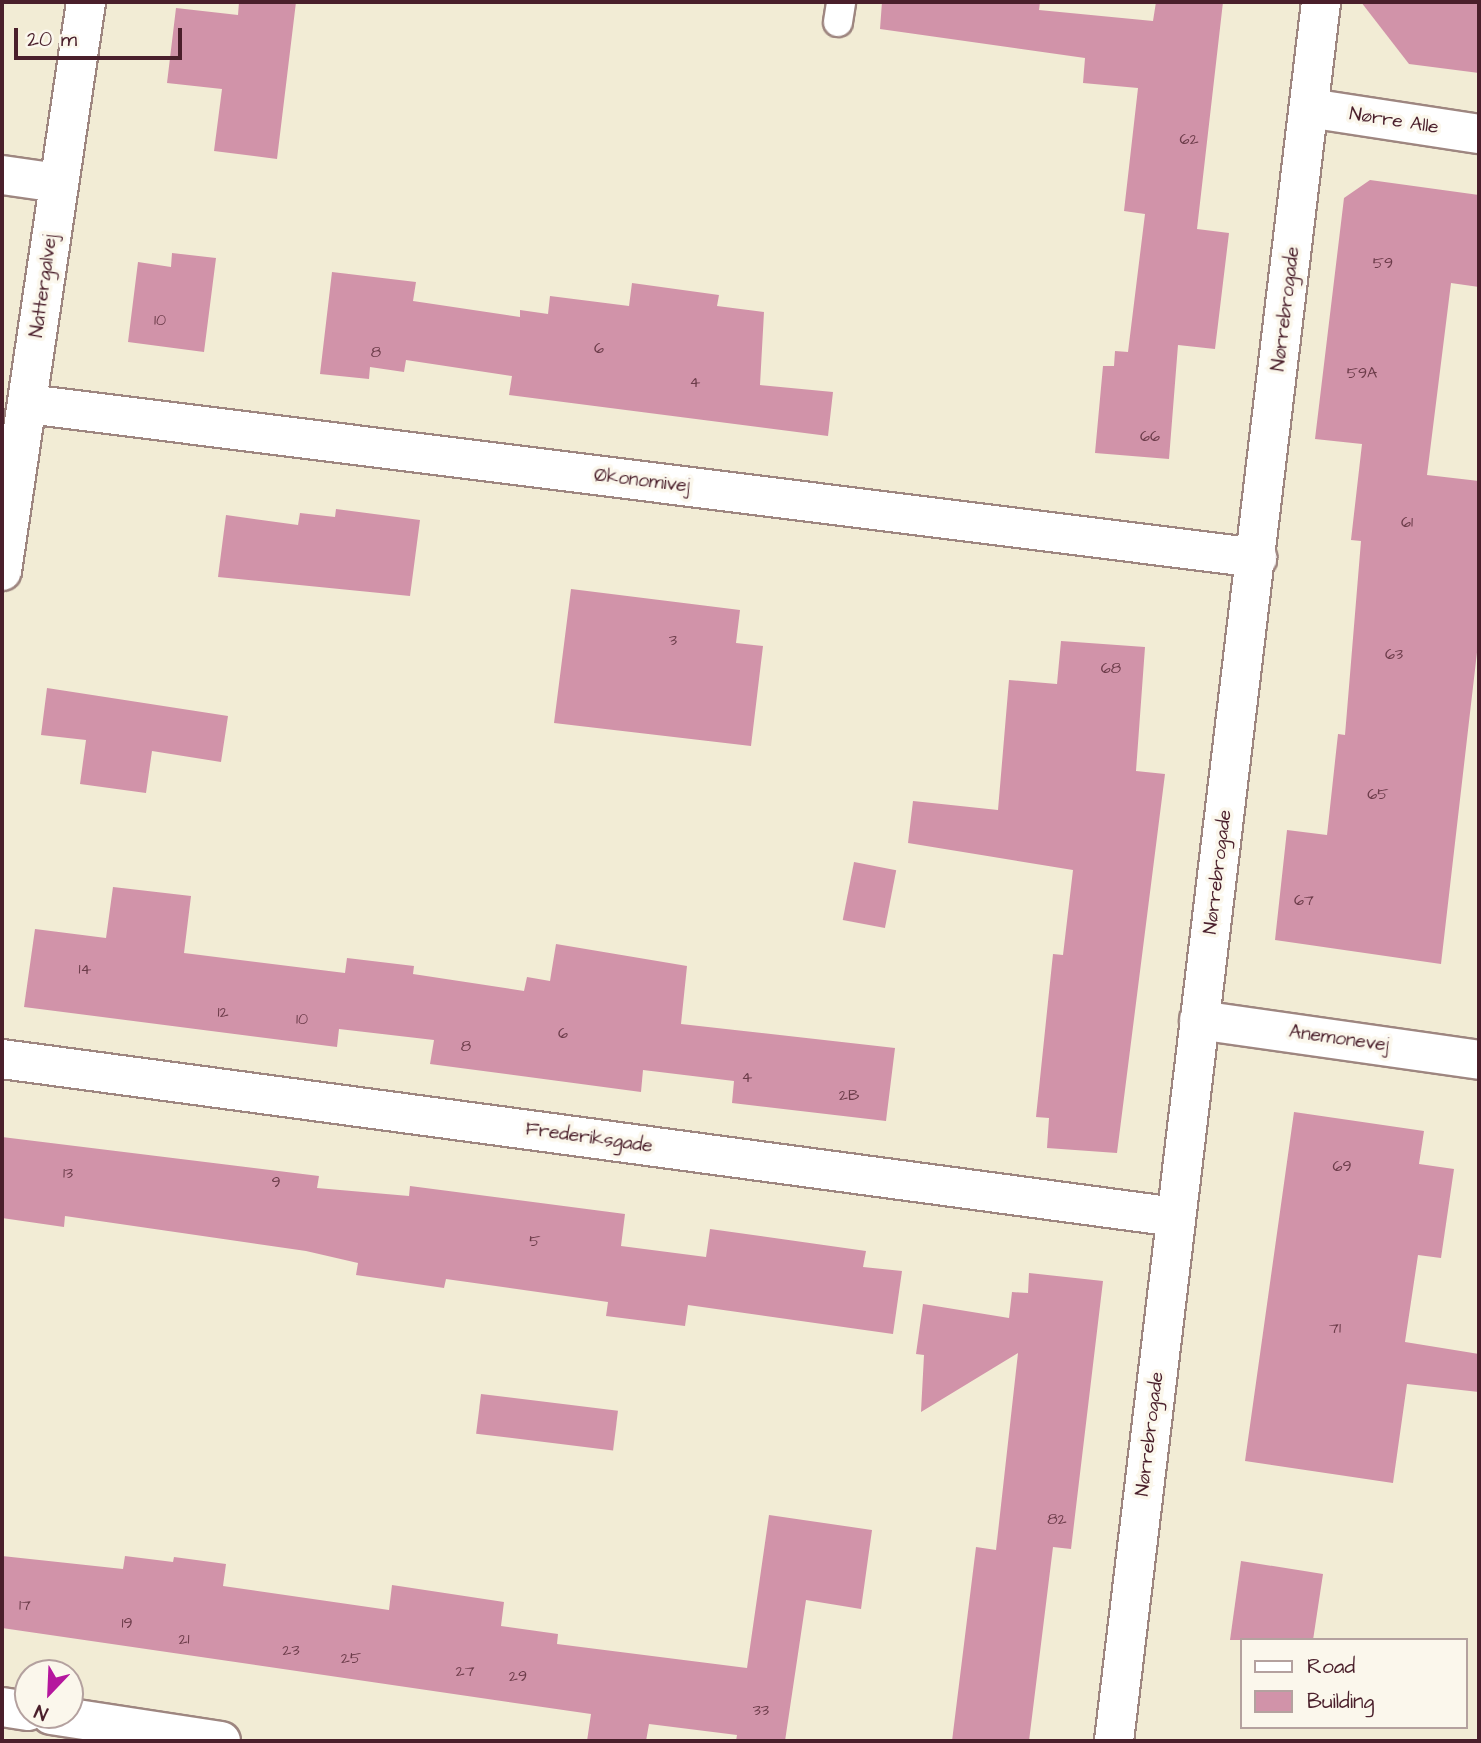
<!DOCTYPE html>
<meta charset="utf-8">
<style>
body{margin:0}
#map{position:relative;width:1481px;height:1743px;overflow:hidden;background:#f2ecd5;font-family:"Architects Daughter",sans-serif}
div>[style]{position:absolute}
.building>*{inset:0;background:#d193a9;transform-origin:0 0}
.roads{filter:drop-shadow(2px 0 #9e8680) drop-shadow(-2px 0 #9e8680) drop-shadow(0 2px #9e8680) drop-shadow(0 -2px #9e8680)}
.service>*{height:28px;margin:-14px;padding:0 14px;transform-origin:14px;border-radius:14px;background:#fff}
.minor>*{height:38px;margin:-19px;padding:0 19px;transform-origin:19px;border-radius:19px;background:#fff}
span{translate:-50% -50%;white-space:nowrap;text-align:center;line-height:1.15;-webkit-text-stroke:7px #fbf7ec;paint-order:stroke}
.number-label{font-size:16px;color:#6c3c4a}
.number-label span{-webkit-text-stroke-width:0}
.street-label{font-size:19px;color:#4a1f2b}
.frame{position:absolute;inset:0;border:4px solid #4a1f2b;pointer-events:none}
.legend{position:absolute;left:1240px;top:1638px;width:228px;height:91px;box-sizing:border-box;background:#fbf7ec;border:2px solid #b4a19f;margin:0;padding:9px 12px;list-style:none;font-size:21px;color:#4a1f2b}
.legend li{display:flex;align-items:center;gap:14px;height:35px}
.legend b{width:35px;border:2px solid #b4a19f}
.north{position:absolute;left:14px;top:1659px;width:70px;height:70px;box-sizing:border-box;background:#fbf7ec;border:2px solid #b4a19f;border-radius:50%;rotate:203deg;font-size:19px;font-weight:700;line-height:28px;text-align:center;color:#4a1f2b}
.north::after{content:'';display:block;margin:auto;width:24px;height:32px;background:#b5179e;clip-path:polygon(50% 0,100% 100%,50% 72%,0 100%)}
.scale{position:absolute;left:14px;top:28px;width:168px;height:32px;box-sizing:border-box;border:4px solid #4a1f2b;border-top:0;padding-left:9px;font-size:21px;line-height:24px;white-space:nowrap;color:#4a1f2b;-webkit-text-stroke:5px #fbf7ec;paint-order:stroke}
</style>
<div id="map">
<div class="building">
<i style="clip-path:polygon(239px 2px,296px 2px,277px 159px,214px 151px,222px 89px,167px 83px,176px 8px,238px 15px)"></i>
<i style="clip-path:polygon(882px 2px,1040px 2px,1039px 10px,1153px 21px,1156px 2px,1223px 2px,1197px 229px,1229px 233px,1215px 349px,1178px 345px,1169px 459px,1095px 453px,1103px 366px,1114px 366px,1115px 351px,1128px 352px,1145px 214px,1124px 211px,1138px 88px,1083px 83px,1085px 58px,880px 29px)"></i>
<i style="clip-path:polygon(1361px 2px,1479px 2px,1479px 73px,1409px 64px)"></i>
<i style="clip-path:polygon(1370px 180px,1479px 195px,1479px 287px,1451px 283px,1427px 475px,1479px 481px,1479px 635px,1441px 964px,1275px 940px,1287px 830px,1327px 835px,1338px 734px,1345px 735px,1361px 541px,1351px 540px,1362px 444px,1315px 439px,1344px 198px)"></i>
<i style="clip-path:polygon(172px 253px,216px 258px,204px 352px,128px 342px,138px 262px,171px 267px)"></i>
<i style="clip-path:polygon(332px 272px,416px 282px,413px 301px,520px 317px,520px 310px,548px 314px,550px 296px,629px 306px,632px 283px,719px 295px,717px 306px,764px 312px,760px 385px,833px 392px,828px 436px,509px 395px,512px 376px,406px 360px,404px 372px,370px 367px,369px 379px,320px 374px)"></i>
<i style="clip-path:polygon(336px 509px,420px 520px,410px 596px,218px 577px,226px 515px,298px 525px,300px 513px,335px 517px)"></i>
<i style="clip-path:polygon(571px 589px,740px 610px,736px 643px,763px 646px,751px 746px,554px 723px)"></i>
<i style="clip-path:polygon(1061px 641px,1145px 647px,1136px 771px,1165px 774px,1117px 1153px,1047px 1148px,1049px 1118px,1036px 1117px,1053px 954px,1063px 955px,1073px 870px,908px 843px,913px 801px,998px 810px,1009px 680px,1057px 684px)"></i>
<i style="clip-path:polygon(47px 688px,228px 716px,221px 762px,152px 751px,146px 793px,80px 784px,86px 740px,41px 735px)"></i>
<i style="left:854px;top:862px;width:43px;height:59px;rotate:11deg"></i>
<i style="clip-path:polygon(113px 887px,191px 896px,184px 953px,345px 973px,347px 958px,414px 966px,413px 974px,524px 991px,527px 977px,550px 981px,556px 944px,687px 966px,681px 1024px,895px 1048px,886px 1121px,732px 1103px,734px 1081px,643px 1070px,641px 1092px,430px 1064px,434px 1040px,339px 1029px,337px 1047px,24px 1007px,35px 929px,106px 938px)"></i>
<i style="clip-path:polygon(1294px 1112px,1424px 1131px,1419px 1164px,1454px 1169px,1441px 1258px,1418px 1255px,1405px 1342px,1479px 1354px,1479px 1392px,1407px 1384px,1393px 1483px,1245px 1461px)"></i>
<i style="clip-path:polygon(2px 1137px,319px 1176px,317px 1188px,409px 1196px,410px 1186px,625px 1214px,621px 1246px,706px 1257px,710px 1229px,866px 1251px,863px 1267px,902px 1271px,893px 1334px,688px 1305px,685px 1326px,606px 1316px,608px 1302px,446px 1279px,444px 1288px,356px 1275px,358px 1263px,306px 1251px,65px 1216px,64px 1227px,2px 1218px)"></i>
<i style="clip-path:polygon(1029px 1273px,1103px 1281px,1071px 1549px,1053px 1547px,1029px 1741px,952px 1741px,976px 1547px,996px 1550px,1018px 1353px,921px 1412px,924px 1355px,916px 1354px,923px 1304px,1009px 1318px,1012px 1292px,1028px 1293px)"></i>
<i style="left:481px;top:1394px;width:138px;height:40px;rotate:7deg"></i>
<i style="clip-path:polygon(769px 1515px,872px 1530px,861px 1609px,806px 1600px,785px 1741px,736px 1741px,737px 1735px,649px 1724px,646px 1741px,587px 1741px,591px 1714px,2px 1628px,2px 1556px,123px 1569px,125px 1556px,173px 1562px,174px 1557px,226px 1564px,223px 1586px,389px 1610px,392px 1585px,504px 1602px,501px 1626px,558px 1634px,557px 1644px,747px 1668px)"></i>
<i style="clip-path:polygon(1241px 1561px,1323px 1574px,1313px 1640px,1230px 1640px)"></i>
</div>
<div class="roads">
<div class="service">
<i style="left:838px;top:22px;width:20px;rotate:-81deg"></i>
</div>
<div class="minor">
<i style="left:1309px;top:108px;width:172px;rotate:8.7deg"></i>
<i style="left:2px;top:175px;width:57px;rotate:8.1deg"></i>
<i style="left:28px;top:404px;width:1239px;rotate:7.14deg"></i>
<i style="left:2px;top:571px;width:575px;rotate:-81.6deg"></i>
<i style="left:1199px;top:1020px;width:283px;rotate:8.1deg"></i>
<i style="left:2px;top:1059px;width:1184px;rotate:7.67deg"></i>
<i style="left:2px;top:1707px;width:26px;rotate:9deg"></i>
<i style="left:51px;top:1715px;width:172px;rotate:8.7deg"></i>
<i style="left:1114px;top:1741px;width:1751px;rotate:-83.21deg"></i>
</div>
</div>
<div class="number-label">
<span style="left:1189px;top:139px">62</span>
<span style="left:1383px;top:263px">59</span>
<span style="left:160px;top:320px">10</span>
<span style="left:599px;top:348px">6</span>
<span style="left:376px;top:352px">8</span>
<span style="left:1362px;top:373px">59A</span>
<span style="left:695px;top:382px">4</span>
<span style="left:1150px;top:436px">66</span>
<span style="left:1407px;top:522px">61</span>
<span style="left:673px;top:640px">3</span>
<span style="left:1394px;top:654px">63</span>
<span style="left:1111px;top:668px">68</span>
<span style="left:1378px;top:794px">65</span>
<span style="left:1304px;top:900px">67</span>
<span style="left:85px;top:969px">14</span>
<span style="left:223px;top:1012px">12</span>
<span style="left:302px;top:1019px">10</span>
<span style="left:563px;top:1033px">6</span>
<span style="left:466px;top:1046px">8</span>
<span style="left:747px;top:1077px">4</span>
<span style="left:849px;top:1095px">2B</span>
<span style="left:1342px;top:1166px">69</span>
<span style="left:68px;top:1173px">13</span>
<span style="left:276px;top:1182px">9</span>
<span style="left:535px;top:1241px">5</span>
<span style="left:1335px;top:1328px">71</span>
<span style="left:1057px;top:1519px">82</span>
<span style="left:25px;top:1605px">17</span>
<span style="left:127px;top:1623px">19</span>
<span style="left:184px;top:1639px">21</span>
<span style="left:291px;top:1650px">23</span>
<span style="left:351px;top:1658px">25</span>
<span style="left:465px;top:1671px">27</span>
<span style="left:518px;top:1676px">29</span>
<span style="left:761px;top:1710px">33</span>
</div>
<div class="street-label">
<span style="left:1394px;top:121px;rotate:9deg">Nørre Alle</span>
<span style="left:44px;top:286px;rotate:-82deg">Nattergalvej</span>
<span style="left:1286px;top:309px;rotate:-83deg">Nørrebrogade</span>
<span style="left:642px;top:481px;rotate:7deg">Økonomivej</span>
<span style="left:1218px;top:872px;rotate:-83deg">Nørrebrogade</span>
<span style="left:1339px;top:1039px;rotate:8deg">Anemonevej</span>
<span style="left:589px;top:1138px;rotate:8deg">Frederiksgade</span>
<span style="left:1150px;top:1434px;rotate:-83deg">Nørrebrogade</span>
</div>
<div class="frame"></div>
<ul class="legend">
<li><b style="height:9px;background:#fff"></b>Road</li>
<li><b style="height:19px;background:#d193a9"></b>Building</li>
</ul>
<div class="north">N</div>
<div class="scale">20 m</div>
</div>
